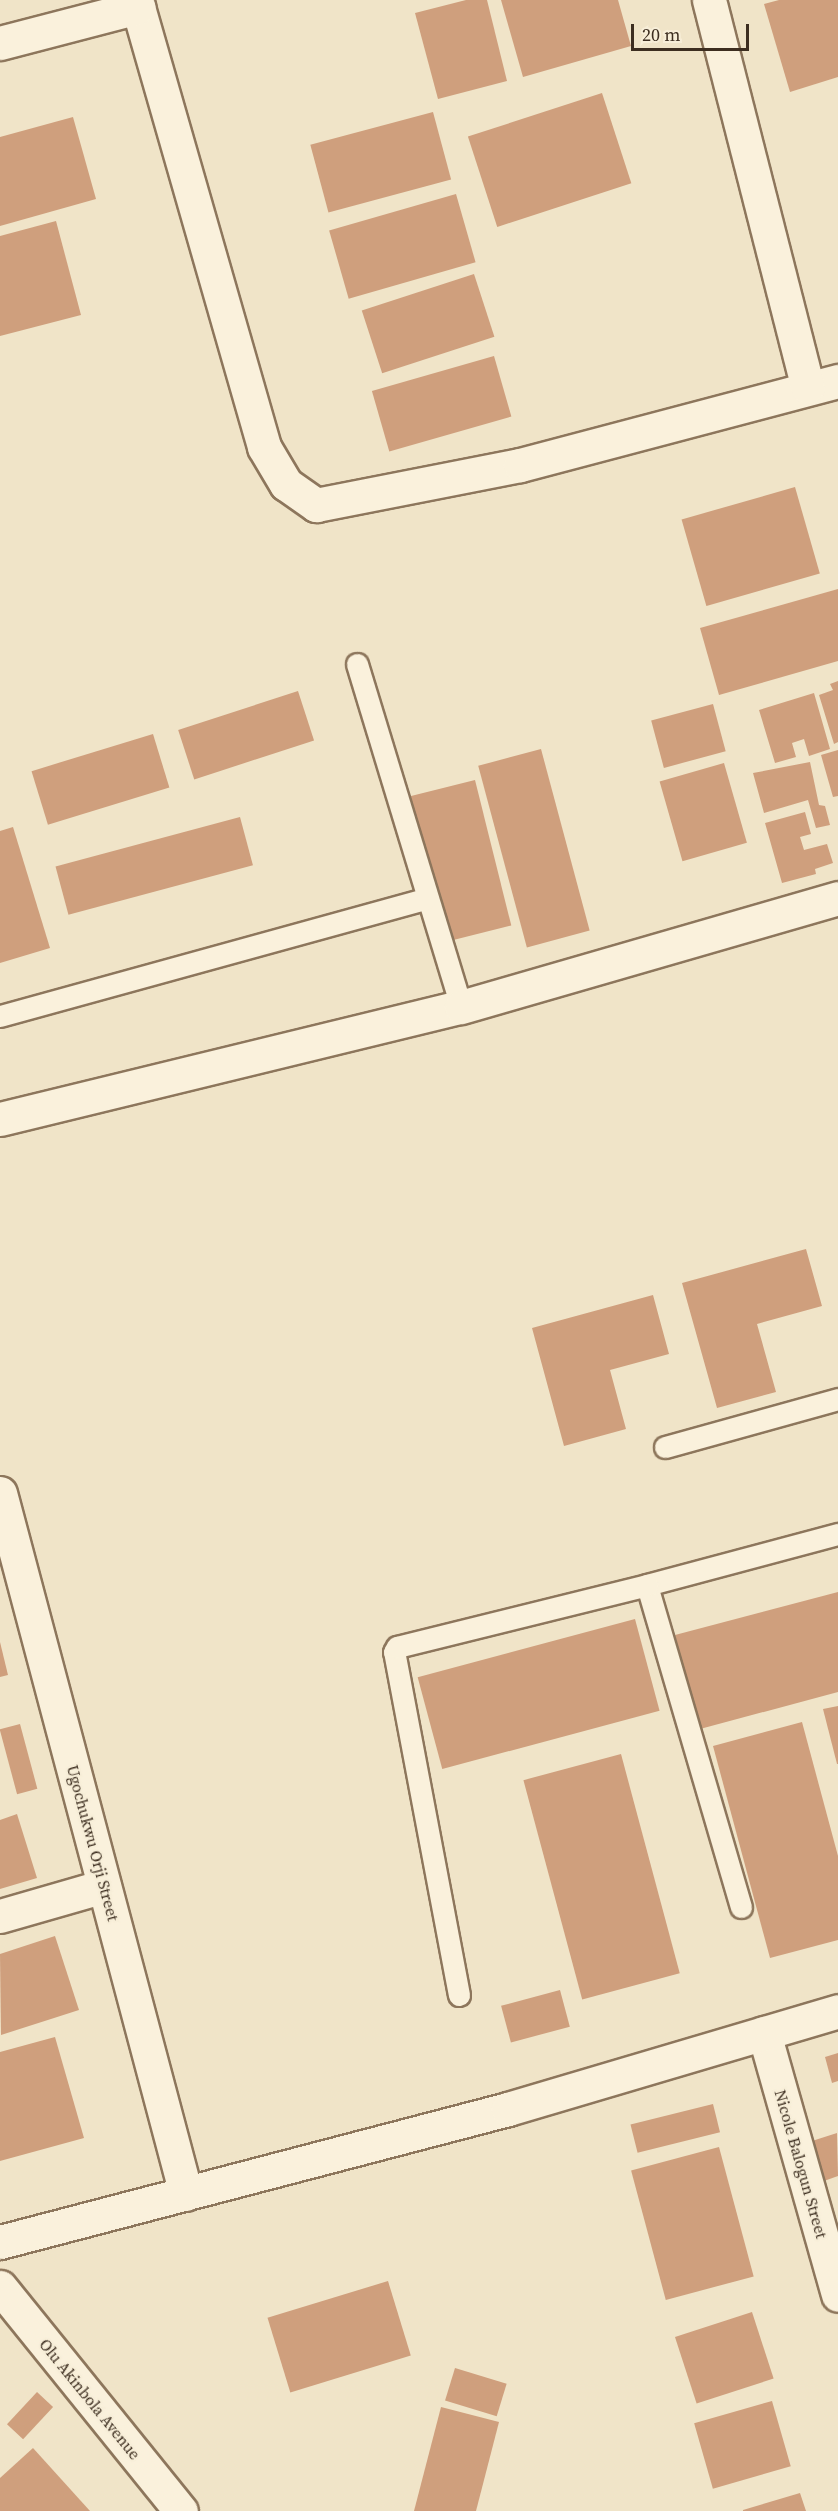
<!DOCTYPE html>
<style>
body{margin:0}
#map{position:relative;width:838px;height:2511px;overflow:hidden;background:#f0e4c8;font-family:"Source Serif 4",serif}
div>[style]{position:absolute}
.building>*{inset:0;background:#cf9f7d;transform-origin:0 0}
.roads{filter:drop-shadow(2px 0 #8d765c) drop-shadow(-2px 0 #8d765c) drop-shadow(0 2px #8d765c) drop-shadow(0 -2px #8d765c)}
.lane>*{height:21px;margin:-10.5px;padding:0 10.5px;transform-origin:10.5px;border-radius:10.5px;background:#faf1dc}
.street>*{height:33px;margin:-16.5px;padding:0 16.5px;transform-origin:16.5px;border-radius:16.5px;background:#faf1dc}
span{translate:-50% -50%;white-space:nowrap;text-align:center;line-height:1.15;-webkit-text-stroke:4.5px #f7eed8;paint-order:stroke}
.street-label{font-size:16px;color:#3d2e20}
.scale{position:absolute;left:631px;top:24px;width:118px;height:27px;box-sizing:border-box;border:3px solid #3d2e20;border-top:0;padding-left:8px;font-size:18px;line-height:21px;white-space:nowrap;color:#3d2e20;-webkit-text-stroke:4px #f7eed8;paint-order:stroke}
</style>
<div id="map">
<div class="building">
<i style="clip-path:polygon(466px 0,487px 0,507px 81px,438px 99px,415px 13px)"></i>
<i style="clip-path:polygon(501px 0,618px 0,631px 46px,523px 77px)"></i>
<i style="clip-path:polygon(779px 0,838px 0,838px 77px,790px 92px,764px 4px)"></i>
<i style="left:602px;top:93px;width:95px;height:141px;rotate:72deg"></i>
<i style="left:433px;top:112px;width:70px;height:127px;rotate:75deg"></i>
<i style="clip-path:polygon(73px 117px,96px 199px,0 226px,0 137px)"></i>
<i style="left:456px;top:194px;width:71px;height:132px;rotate:74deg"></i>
<i style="clip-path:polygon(56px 221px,81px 315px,0 336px,0 236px)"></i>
<i style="left:474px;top:274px;width:66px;height:118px;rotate:72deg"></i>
<i style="left:494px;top:356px;width:63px;height:127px;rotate:74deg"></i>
<i style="left:795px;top:487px;width:90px;height:118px;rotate:74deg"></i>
<i style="clip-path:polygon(838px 589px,838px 661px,719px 695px,700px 628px)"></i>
<i style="clip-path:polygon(838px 681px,838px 742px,834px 744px,819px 695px,833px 690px,830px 684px)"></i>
<i style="left:298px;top:691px;width:52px;height:126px;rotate:72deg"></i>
<i style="clip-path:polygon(814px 693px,830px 749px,809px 756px,804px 739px,792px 743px,796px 757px,775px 763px,759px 710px)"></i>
<i style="left:713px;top:704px;width:49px;height:64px;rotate:75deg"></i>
<i style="left:153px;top:734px;width:56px;height:127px;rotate:73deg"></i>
<i style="left:541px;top:749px;width:188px;height:65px;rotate:75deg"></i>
<i style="clip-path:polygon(838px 750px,838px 796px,833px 797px,821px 755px)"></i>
<i style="clip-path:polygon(810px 762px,819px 805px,825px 806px,830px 825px,816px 828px,808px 800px,764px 813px,753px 773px)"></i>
<i style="left:724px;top:763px;width:83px;height:67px;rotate:74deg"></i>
<i style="left:475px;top:780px;width:150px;height:71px;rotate:76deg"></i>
<i style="clip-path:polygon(805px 812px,811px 834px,800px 837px,804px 850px,827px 844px,833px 863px,815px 869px,816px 874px,782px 883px,765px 823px)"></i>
<i style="left:240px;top:817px;width:50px;height:191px;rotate:75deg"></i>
<i style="clip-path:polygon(13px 827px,50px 948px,0 963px,0 831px)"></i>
<i style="clip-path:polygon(806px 1249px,822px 1306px,757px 1324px,776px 1392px,717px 1408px,682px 1283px)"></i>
<i style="clip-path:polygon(653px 1295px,669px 1354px,610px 1370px,626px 1429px,564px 1446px,532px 1328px)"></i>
<i style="clip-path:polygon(838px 1592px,838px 1692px,700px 1729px,675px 1635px)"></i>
<i style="left:635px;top:1619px;width:95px;height:225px;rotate:75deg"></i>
<i style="clip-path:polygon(0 1642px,8px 1675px,0 1677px)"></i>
<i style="clip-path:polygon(838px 1706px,838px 1764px,837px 1764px,823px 1709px)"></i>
<i style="clip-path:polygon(802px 1722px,838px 1856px,838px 1940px,770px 1958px,713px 1746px)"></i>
<i style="left:20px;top:1724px;width:67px;height:21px;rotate:75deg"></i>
<i style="left:621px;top:1754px;width:227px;height:101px;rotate:75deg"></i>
<i style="clip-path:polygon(17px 1814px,37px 1878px,0 1889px,0 1820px)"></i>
<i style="clip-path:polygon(55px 1936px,79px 2010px,1px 2035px,0 1954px)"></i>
<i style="left:560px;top:1990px;width:38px;height:61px;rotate:75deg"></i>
<i style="clip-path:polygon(55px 2037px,84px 2138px,0 2161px,0 2052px)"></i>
<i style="clip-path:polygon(838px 2053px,838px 2081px,832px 2083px,825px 2057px)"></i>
<i style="left:713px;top:2104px;width:29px;height:85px;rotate:76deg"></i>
<i style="clip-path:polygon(837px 2133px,838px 2176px,824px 2181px,812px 2141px)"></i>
<i style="left:719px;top:2147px;width:134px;height:91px;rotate:75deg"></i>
<i style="left:388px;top:2281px;width:78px;height:126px;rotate:73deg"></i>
<i style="left:752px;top:2312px;width:70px;height:81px;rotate:72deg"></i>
<i style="left:455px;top:2368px;width:54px;height:34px;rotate:17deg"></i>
<i style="left:37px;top:2392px;width:22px;height:44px;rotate:43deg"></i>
<i style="left:772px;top:2401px;width:68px;height:81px;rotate:74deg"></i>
<i style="clip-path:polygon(441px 2407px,499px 2422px,476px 2511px,414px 2511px)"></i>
<i style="clip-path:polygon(33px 2448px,90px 2511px,0 2511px,0 2478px)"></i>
<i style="clip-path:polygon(800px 2493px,806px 2511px,743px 2511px,743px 2510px)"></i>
</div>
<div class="roads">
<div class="lane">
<i style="left:357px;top:664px;width:358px;rotate:73.1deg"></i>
<i style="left:0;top:1016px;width:441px;rotate:-15.4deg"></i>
<i style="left:665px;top:1447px;width:180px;rotate:-15.5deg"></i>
<i style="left:741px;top:1907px;width:335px;rotate:-106.3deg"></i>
<i style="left:647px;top:1585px;width:198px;rotate:-15deg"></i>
<i style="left:459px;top:1995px;width:349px;rotate:-100.7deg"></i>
<i style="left:394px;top:1652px;width:6px;rotate:-59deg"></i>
<i style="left:397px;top:1647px;width:258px;rotate:-13.9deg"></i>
</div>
<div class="street">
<i style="left:136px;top:0;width:465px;rotate:74deg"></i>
<i style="left:264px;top:447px;width:43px;rotate:59.3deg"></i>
<i style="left:286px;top:484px;width:37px;rotate:35deg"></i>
<i style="left:316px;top:505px;width:208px;rotate:-11.1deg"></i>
<i style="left:520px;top:465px;width:329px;rotate:-14.8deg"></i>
<i style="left:709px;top:0;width:399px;rotate:75.7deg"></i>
<i style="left:0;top:43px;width:143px;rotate:-14.6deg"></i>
<i style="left:0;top:1119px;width:474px;rotate:-13.7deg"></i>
<i style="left:461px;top:1007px;width:392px;rotate:-16.1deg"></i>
<i style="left:0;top:1493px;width:725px;rotate:75.14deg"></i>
<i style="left:0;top:1916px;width:108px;rotate:-16.1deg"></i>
<i style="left:764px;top:2033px;width:272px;rotate:74.2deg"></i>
<i style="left:0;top:2242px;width:525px;rotate:-14.67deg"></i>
<i style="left:508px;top:2109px;width:344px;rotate:-16.5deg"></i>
<i style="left:0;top:2287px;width:288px;rotate:51.1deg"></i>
</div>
</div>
<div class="street-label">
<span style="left:93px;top:1843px;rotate:75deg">Ugochukwu Orji Street</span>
<span style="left:801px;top:2164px;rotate:74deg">Nicole Balogun Street</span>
<span style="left:90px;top:2399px;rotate:51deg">Olu Akinbola Avenue</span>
</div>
<div class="scale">20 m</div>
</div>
